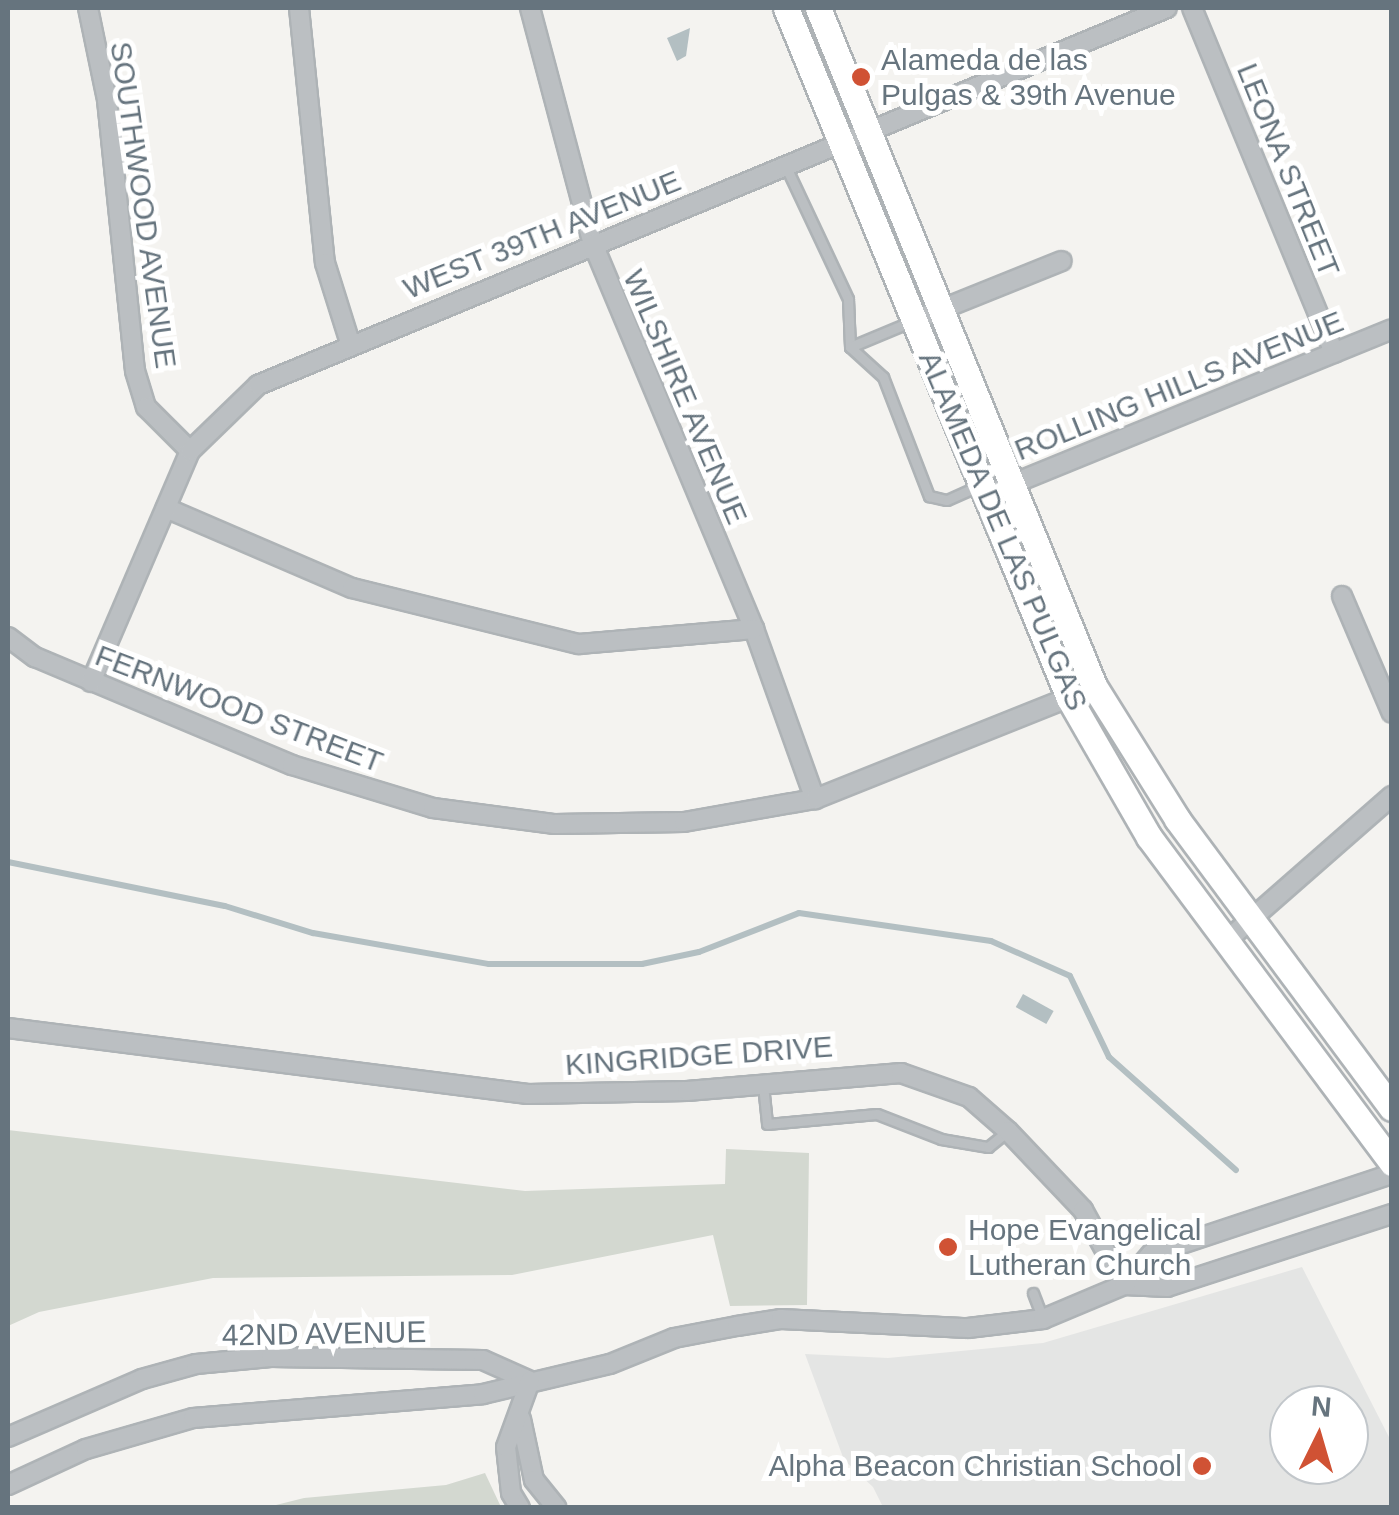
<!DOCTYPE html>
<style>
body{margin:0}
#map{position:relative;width:1399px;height:1515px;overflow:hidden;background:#f4f3f0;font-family:Helvetica,sans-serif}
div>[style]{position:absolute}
.built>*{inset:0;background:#e4e5e4}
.green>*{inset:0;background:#d3d8d0}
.water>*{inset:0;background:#b3bfc2;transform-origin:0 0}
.stream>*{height:6px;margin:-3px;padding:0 3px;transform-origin:3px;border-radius:3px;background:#b3bfc2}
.roads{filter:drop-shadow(2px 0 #aeb3b6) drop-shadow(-2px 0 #aeb3b6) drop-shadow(0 2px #aeb3b6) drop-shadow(0 -2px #aeb3b6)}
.service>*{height:9px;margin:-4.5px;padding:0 4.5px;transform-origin:4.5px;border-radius:4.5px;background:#bbbfc2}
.minor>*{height:18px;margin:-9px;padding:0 9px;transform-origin:9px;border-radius:9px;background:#bbbfc2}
.secondary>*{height:25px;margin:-12.5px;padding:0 12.5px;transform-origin:12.5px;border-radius:12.5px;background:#fff}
.dots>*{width:28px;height:28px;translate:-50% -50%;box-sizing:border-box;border:5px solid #fff;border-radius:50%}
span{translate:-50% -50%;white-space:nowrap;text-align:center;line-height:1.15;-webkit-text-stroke:10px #fff;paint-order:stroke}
.poi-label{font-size:30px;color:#66747e}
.left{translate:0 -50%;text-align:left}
.right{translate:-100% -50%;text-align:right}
.street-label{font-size:30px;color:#66747e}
.frame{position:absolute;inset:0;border:10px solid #66747e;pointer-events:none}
.north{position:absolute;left:1269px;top:1385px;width:100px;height:100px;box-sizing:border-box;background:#fff;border:2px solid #c2c7cb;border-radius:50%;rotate:5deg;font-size:28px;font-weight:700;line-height:40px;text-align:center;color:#66747e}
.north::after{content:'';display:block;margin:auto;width:35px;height:45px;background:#d05234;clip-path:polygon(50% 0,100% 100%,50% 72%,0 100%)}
</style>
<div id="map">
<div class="built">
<i style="clip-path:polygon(evenodd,1302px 1267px,1391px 1441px,1391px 1507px,883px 1507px,873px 1487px,844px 1460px,805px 1354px,888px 1358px,1043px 1343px,1302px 1267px,1289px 1405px,1349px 1405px,1349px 1465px,1289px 1465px,1289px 1405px)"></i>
</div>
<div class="green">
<i style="clip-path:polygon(8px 1130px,525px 1191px,725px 1184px,726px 1149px,809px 1153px,807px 1305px,730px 1306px,713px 1235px,512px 1275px,213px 1278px,39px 1312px,8px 1326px)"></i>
<i style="clip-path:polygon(485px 1473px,501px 1507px,268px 1507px,304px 1498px,446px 1485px)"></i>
</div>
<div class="water">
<i style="clip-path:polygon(690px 28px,686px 56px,677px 61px,667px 38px)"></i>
<i style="left:1023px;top:994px;width:35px;height:15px;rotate:29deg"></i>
</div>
<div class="stream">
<i style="left:8px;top:862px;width:221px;rotate:11.5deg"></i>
<i style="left:225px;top:906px;width:92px;rotate:17.1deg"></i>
<i style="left:313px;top:933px;width:179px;rotate:10deg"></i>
<i style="left:489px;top:964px;width:153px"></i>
<i style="left:642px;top:964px;width:58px;rotate:-11.9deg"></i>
<i style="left:699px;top:952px;width:107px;rotate:-21.3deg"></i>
<i style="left:799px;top:913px;width:194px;rotate:8.3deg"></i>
<i style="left:991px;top:941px;width:86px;rotate:23.9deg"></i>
<i style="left:1070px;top:976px;width:90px;rotate:64.3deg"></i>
<i style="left:1109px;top:1057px;width:170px;rotate:41.7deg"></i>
</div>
<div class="roads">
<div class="service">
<i style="left:786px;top:167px;width:146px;rotate:64.8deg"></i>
<i style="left:848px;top:299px;width:48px;rotate:87.6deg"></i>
<i style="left:850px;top:347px;width:65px;rotate:-22.6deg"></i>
<i style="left:850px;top:347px;width:45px;rotate:42.3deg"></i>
<i style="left:883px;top:377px;width:128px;rotate:68.9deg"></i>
<i style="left:929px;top:496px;width:18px;rotate:13deg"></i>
<i style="left:947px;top:500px;width:37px;rotate:-24deg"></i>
<i style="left:763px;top:1085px;width:39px;rotate:84deg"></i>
<i style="left:767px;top:1124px;width:110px;rotate:-5.2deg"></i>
<i style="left:877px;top:1114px;width:69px;rotate:21.3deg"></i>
<i style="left:941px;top:1139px;width:48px;rotate:9.7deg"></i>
<i style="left:988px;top:1147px;width:26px;rotate:-39deg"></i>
<i style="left:1033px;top:1293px;width:28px;rotate:69deg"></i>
</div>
<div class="minor">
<i style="left:88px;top:8px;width:94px;rotate:78.3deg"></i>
<i style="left:107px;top:100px;width:272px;rotate:84.1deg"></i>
<i style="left:135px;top:371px;width:38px;rotate:73deg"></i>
<i style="left:146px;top:407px;width:62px;rotate:45deg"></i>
<i style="left:299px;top:8px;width:256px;rotate:84.2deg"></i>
<i style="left:325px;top:263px;width:84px;rotate:72.6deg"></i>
<i style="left:530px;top:8px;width:244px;rotate:75.1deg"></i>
<i style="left:593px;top:244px;width:417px;rotate:67.3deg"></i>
<i style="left:754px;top:629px;width:181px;rotate:70.3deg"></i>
<i style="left:1192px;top:8px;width:373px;rotate:67.6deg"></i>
<i style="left:915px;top:320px;width:158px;rotate:-21.9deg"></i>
<i style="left:988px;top:494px;width:436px;rotate:-22.2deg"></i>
<i style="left:166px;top:508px;width:202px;rotate:23.3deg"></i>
<i style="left:352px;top:588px;width:234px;rotate:13.9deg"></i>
<i style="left:579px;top:644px;width:176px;rotate:-4.9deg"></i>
<i style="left:1342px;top:596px;width:127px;rotate:66.9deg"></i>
<i style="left:8px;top:637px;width:34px;rotate:37deg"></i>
<i style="left:35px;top:657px;width:279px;rotate:22.8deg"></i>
<i style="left:292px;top:765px;width:147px;rotate:17deg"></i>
<i style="left:433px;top:808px;width:123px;rotate:7.5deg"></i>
<i style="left:555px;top:824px;width:129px;rotate:-0.9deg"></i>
<i style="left:684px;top:822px;width:133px;rotate:-10deg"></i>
<i style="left:815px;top:799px;width:283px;rotate:-21.8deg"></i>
<i style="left:91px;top:682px;width:251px;rotate:-66.8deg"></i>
<i style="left:190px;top:451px;width:95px;rotate:-44.1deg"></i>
<i style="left:258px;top:385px;width:984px;rotate:-22.53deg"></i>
<i style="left:1225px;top:942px;width:222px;rotate:-41.2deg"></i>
<i style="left:8px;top:1028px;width:524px;rotate:7.23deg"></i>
<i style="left:528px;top:1094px;width:159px;rotate:-1.1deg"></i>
<i style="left:687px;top:1091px;width:215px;rotate:-4.8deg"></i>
<i style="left:901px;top:1073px;width:72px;rotate:19.4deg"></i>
<i style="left:969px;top:1097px;width:52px;rotate:41.1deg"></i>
<i style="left:1008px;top:1131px;width:109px;rotate:46.5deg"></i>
<i style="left:1083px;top:1210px;width:85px;rotate:61.3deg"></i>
<i style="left:1124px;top:1285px;width:43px;rotate:2.7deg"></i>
<i style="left:1167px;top:1287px;width:237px;rotate:-18deg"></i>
<i style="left:521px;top:1419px;width:62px;rotate:78deg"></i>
<i style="left:534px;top:1480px;width:36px;rotate:51deg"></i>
<i style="left:8px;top:1437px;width:146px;rotate:-23.4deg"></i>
<i style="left:142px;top:1379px;width:56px;rotate:-15.5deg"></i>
<i style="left:196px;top:1364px;width:75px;rotate:-5.3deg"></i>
<i style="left:271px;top:1357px;width:212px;rotate:0.8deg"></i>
<i style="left:483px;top:1360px;width:51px;rotate:24.1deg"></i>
<i style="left:8px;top:1485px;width:86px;rotate:-24.8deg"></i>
<i style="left:86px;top:1449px;width:111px;rotate:-16.2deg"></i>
<i style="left:193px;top:1418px;width:291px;rotate:-4.7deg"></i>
<i style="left:483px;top:1394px;width:130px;rotate:-13.3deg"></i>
<i style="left:610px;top:1364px;width:69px;rotate:-22.1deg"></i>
<i style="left:674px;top:1338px;width:64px;rotate:-10.8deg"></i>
<i style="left:737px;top:1326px;width:45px;rotate:-9deg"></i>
<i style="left:781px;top:1319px;width:187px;rotate:2.8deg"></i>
<i style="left:968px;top:1328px;width:76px;rotate:-6.8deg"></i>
<i style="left:1043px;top:1319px;width:88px;rotate:-22.8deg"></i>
<i style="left:1124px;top:1285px;width:41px;rotate:-48.9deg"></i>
<i style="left:1151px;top:1254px;width:254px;rotate:-18.4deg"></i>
<i style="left:520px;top:1508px;width:17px;rotate:-121deg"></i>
<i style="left:511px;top:1493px;width:46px;rotate:-96.2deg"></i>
<i style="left:506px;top:1447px;width:70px;rotate:-70deg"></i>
</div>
<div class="secondary">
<i style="left:786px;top:8px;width:746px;rotate:67.7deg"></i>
<i style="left:1069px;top:698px;width:160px;rotate:60.1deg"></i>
<i style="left:1149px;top:837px;width:407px;rotate:53.3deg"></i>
<i style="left:818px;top:8px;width:732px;rotate:67.85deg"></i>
<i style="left:1094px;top:686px;width:157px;rotate:58deg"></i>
<i style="left:1177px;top:819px;width:360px;rotate:53.4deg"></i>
</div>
</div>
<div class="dots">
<i style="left:861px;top:77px;background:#d05234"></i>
<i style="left:948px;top:1247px;background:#d05234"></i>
<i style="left:1202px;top:1466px;background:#d05234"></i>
</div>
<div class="poi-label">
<span class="left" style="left:881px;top:77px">Alameda de las<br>Pulgas &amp; 39th Avenue</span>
<span class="left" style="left:968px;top:1247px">Hope Evangelical<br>Lutheran Church</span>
<span class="right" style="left:1182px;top:1466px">Alpha Beacon Christian School</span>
</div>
<div class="street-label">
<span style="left:1288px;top:170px;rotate:68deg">LEONA STREET</span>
<span style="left:143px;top:205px;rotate:82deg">SOUTHWOOD AVENUE</span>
<span style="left:542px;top:235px;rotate:-22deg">WEST 39TH AVENUE</span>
<span style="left:1179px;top:386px;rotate:-22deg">ROLLING HILLS AVENUE</span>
<span style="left:685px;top:397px;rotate:67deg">WILSHIRE AVENUE</span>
<span style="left:1003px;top:531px;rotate:67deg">ALAMEDA DE LAS PULGAS</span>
<span style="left:239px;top:709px;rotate:21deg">FERNWOOD STREET</span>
<span style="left:699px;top:1056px;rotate:-4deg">KINGRIDGE DRIVE</span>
<span style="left:324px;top:1334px;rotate:-1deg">42ND AVENUE</span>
</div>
<div class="frame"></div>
<div class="north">N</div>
</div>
